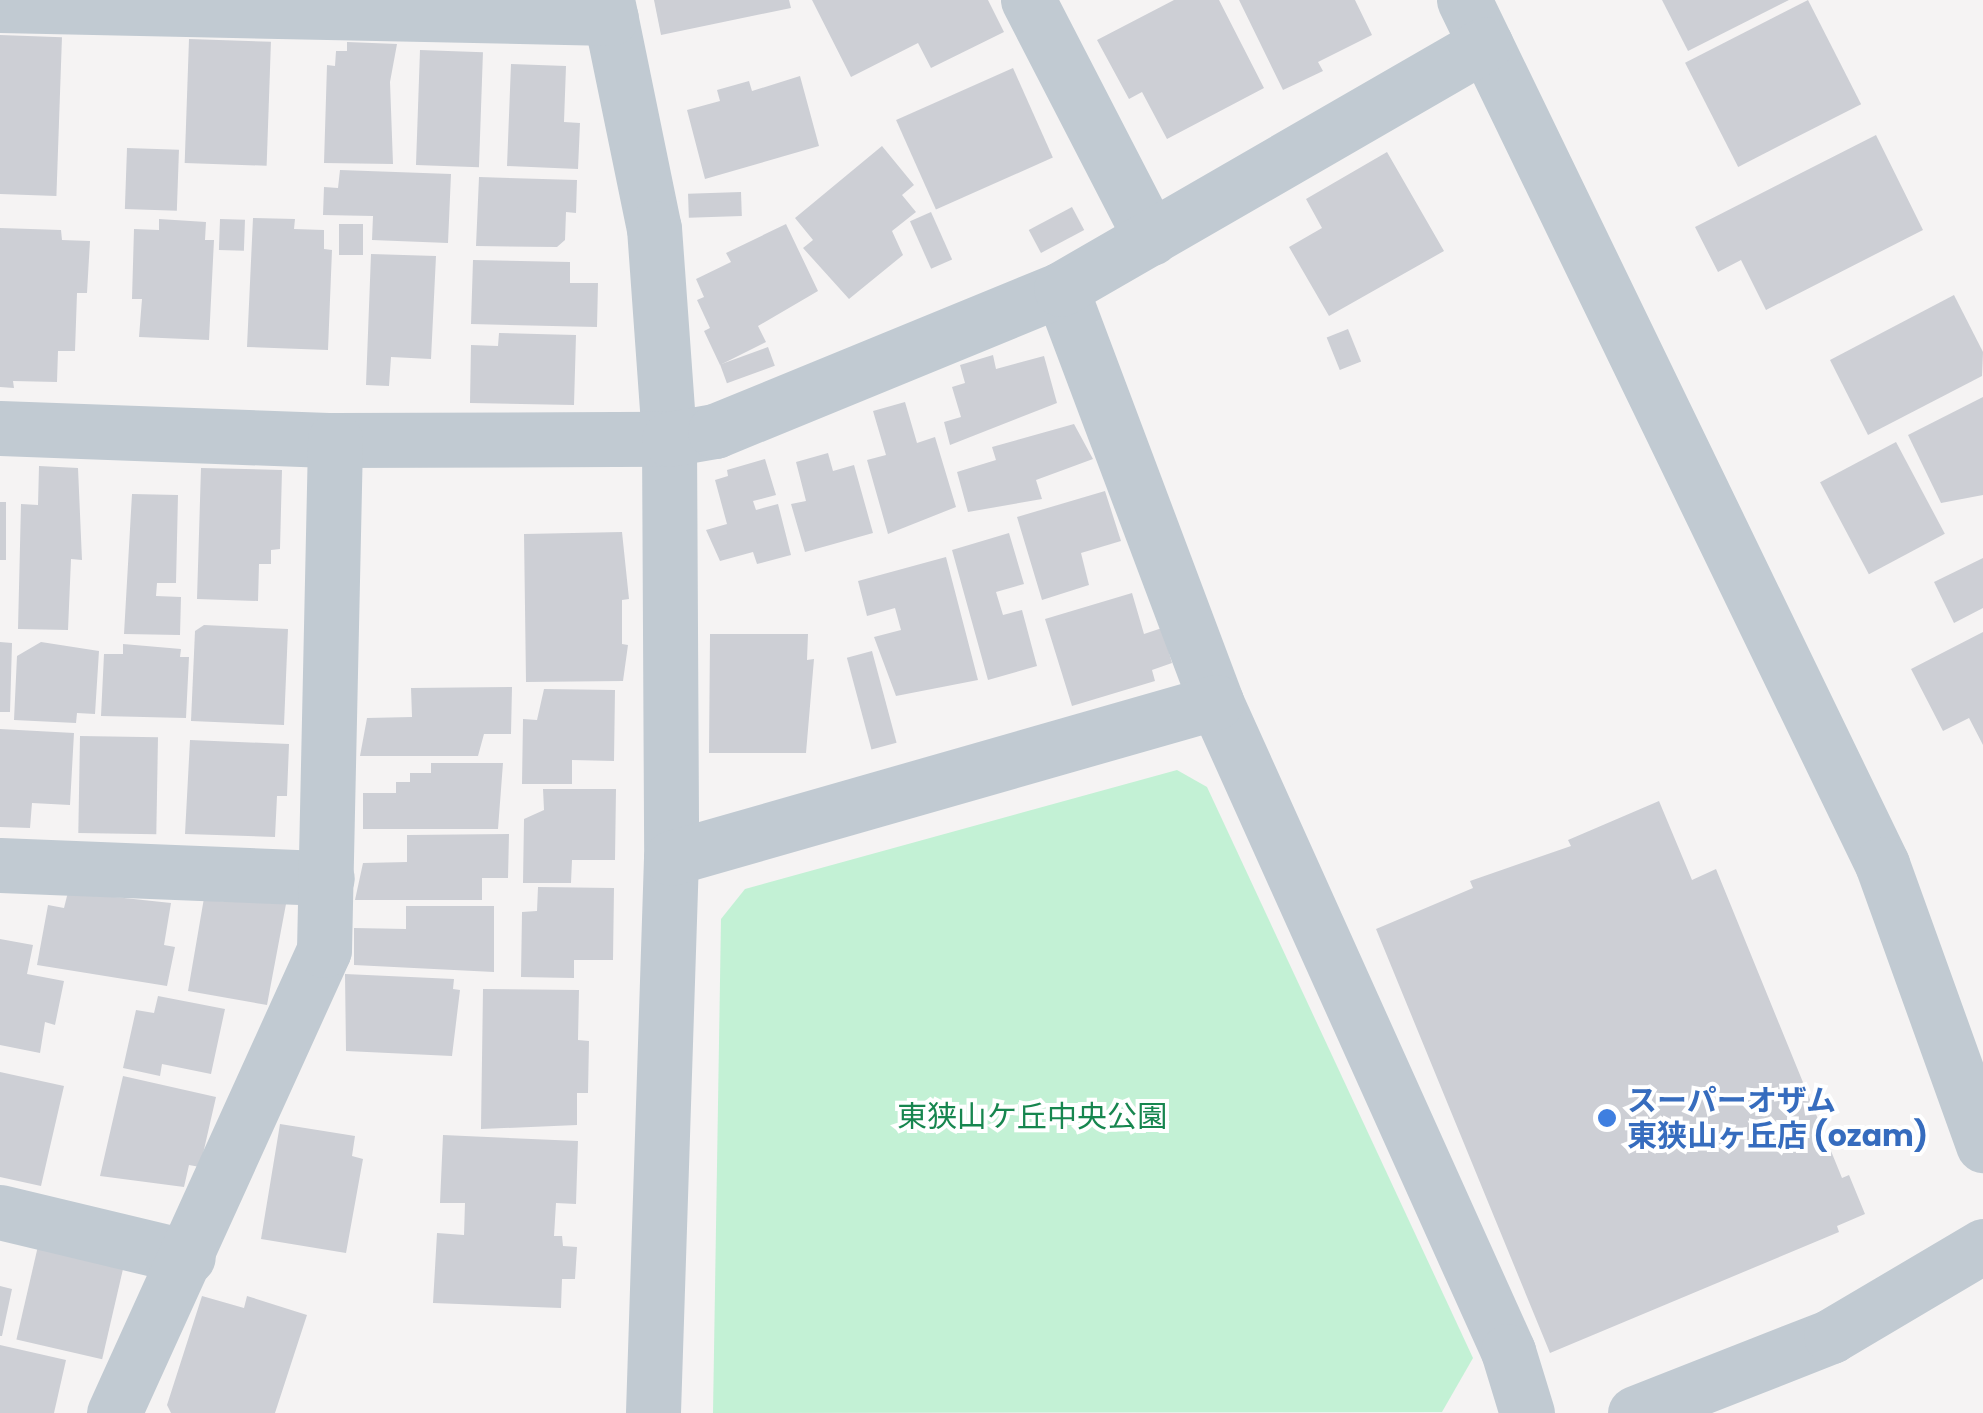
<!DOCTYPE html>
<meta charset="utf-8">
<style>
body{margin:0}
#map{position:relative;width:1983px;height:1413px;overflow:hidden;background:#f5f3f3;font-family:Poppins,"Noto Sans JP",sans-serif}
div>[style]{position:absolute}
.green>*{inset:0;background:#c3f1d5}
.building>*{inset:0;background:#cdcfd5;transform-origin:0 0}
.minor>*{height:55px;margin:-27.5px;padding:0 27.5px;transform-origin:27.5px;border-radius:27.5px;background:#c1cad2}
.dots>*{width:28px;height:28px;translate:-50% -50%;box-sizing:border-box;border:5px solid #fff;border-radius:50%}
span{translate:-50% -50%;white-space:nowrap;text-align:center;line-height:1.15;-webkit-text-stroke:8px #fff;paint-order:stroke}
.shop-label{font-size:30px;color:#366cbe;font-weight:700}
.left{translate:0 -50%;text-align:left}
.park-label{font-size:30px;color:#17864f}
</style>
<div id="map">
<div class="green">
<i style="clip-path:polygon(1177px 770px,1207px 787px,1473px 1358px,1442px 1412px,713px 1413px,721px 919px,745px 889px)"></i>
</div>
<div class="building">
<i style="clip-path:polygon(654px 0,789px 0,791px 8px,661px 35px)"></i>
<i style="clip-path:polygon(812px 0,988px 0,1004px 32px,931px 68px,918px 43px,851px 77px)"></i>
<i style="clip-path:polygon(1174px 0,1219px 0,1264px 88px,1167px 139px,1142px 92px,1129px 99px,1097px 40px)"></i>
<i style="clip-path:polygon(1239px 0,1355px 0,1372px 35px,1318px 62px,1323px 71px,1283px 90px)"></i>
<i style="clip-path:polygon(1662px 0,1789px 0,1688px 51px)"></i>
<i style="left:1808px;top:0;width:117px;height:138px;rotate:63deg"></i>
<i style="left:0;top:35px;width:62px;height:159px;rotate:2deg"></i>
<i style="left:189px;top:39px;width:82px;height:124px;rotate:2deg"></i>
<i style="clip-path:polygon(347px 42px,397px 44px,390px 82px,393px 164px,324px 163px,327px 65px,335px 66px,336px 51px,347px 51px)"></i>
<i style="left:420px;top:50px;width:63px;height:115px;rotate:2deg"></i>
<i style="clip-path:polygon(511px 64px,566px 66px,564px 122px,580px 123px,578px 169px,507px 166px)"></i>
<i style="left:1013px;top:68px;width:98px;height:128px;rotate:66deg"></i>
<i style="clip-path:polygon(800px 76px,819px 146px,705px 179px,687px 110px,720px 101px,717px 90px,749px 81px,752px 91px)"></i>
<i style="clip-path:polygon(1876px 135px,1923px 230px,1766px 310px,1741px 260px,1718px 272px,1695px 227px)"></i>
<i style="clip-path:polygon(882px 146px,914px 185px,902px 195px,916px 212px,892px 231px,903px 255px,849px 299px,803px 248px,813px 240px,795px 218px)"></i>
<i style="left:127px;top:148px;width:52px;height:61px;rotate:2deg"></i>
<i style="clip-path:polygon(1387px 152px,1444px 251px,1329px 316px,1289px 247px,1322px 228px,1306px 199px)"></i>
<i style="clip-path:polygon(340px 170px,451px 174px,448px 243px,372px 240px,373px 216px,323px 215px,324px 187px,338px 188px)"></i>
<i style="clip-path:polygon(479px 177px,577px 180px,576px 213px,566px 212px,565px 240px,557px 247px,476px 246px)"></i>
<i style="left:741px;top:192px;width:24px;height:53px;rotate:88deg"></i>
<i style="left:1072px;top:207px;width:26px;height:49px;rotate:62deg"></i>
<i style="left:931px;top:212px;width:52px;height:23px;rotate:66deg"></i>
<i style="clip-path:polygon(253px 218px,295px 219px,294px 229px,324px 230px,324px 249px,332px 250px,328px 350px,247px 347px)"></i>
<i style="clip-path:polygon(159px 219px,206px 222px,205px 240px,214px 240px,209px 340px,139px 337px,142px 299px,132px 299px,134px 229px,159px 230px)"></i>
<i style="left:220px;top:219px;width:25px;height:31px;rotate:2deg"></i>
<i style="left:339px;top:224px;width:24px;height:31px"></i>
<i style="clip-path:polygon(786px 224px,818px 291px,758px 326px,766px 342px,720px 365px,704px 331px,710px 328px,697px 300px,704px 297px,696px 279px,731px 262px,726px 253px)"></i>
<i style="clip-path:polygon(0 228px,61px 230px,62px 240px,90px 241px,87px 293px,77px 293px,75px 351px,58px 351px,57px 382px,13px 381px,14px 388px,0 387px)"></i>
<i style="clip-path:polygon(371px 254px,436px 256px,431px 359px,391px 357px,389px 386px,366px 385px)"></i>
<i style="clip-path:polygon(473px 260px,570px 262px,570px 283px,598px 283px,597px 327px,471px 324px)"></i>
<i style="clip-path:polygon(1954px 295px,1983px 352px,1982px 376px,1868px 435px,1830px 360px)"></i>
<i style="left:1348px;top:329px;width:35px;height:23px;rotate:68deg"></i>
<i style="clip-path:polygon(499px 333px,576px 335px,574px 405px,470px 403px,471px 345px,498px 346px)"></i>
<i style="left:768px;top:347px;width:20px;height:51px;rotate:70deg"></i>
<i style="clip-path:polygon(993px 355px,996px 369px,1044px 356px,1057px 403px,950px 445px,944px 422px,961px 417px,952px 387px,965px 383px,960px 365px)"></i>
<i style="clip-path:polygon(1983px 397px,1983px 495px,1941px 503px,1908px 435px)"></i>
<i style="clip-path:polygon(905px 402px,917px 443px,935px 437px,956px 507px,888px 534px,867px 460px,886px 455px,873px 411px)"></i>
<i style="clip-path:polygon(1074px 424px,1093px 459px,1036px 480px,1042px 499px,968px 512px,957px 472px,996px 460px,992px 447px)"></i>
<i style="left:1896px;top:442px;width:104px;height:86px;rotate:62deg"></i>
<i style="clip-path:polygon(828px 453px,833px 471px,854px 465px,873px 533px,805px 552px,791px 504px,806px 501px,796px 462px)"></i>
<i style="clip-path:polygon(765px 459px,776px 495px,753px 501px,756px 510px,778px 504px,791px 555px,757px 564px,753px 552px,720px 561px,706px 530px,727px 524px,715px 480px,728px 476px,727px 470px)"></i>
<i style="clip-path:polygon(39px 466px,78px 468px,82px 560px,71px 559px,68px 630px,18px 629px,21px 504px,38px 505px)"></i>
<i style="clip-path:polygon(201px 468px,282px 470px,280px 549px,271px 550px,271px 564px,259px 564px,258px 601px,197px 599px)"></i>
<i style="clip-path:polygon(1105px 491px,1121px 541px,1081px 553px,1089px 585px,1042px 600px,1017px 517px)"></i>
<i style="clip-path:polygon(132px 494px,178px 495px,176px 583px,157px 583px,156px 596px,181px 597px,180px 635px,124px 634px)"></i>
<i style="left:6px;top:502px;width:58px;height:6px;rotate:90deg"></i>
<i style="clip-path:polygon(622px 532px,629px 599px,622px 600px,622px 644px,628px 645px,623px 681px,526px 682px,524px 534px)"></i>
<i style="clip-path:polygon(1009px 533px,1024px 584px,996px 592px,1003px 615px,1022px 610px,1037px 666px,988px 680px,952px 550px)"></i>
<i style="clip-path:polygon(946px 557px,978px 680px,896px 696px,874px 637px,901px 630px,895px 608px,867px 616px,858px 581px)"></i>
<i style="clip-path:polygon(1983px 558px,1983px 608px,1954px 623px,1934px 582px)"></i>
<i style="clip-path:polygon(1132px 593px,1144px 634px,1162px 628px,1172px 663px,1152px 670px,1155px 681px,1072px 706px,1045px 619px)"></i>
<i style="clip-path:polygon(204px 625px,288px 629px,284px 725px,191px 721px,195px 631px)"></i>
<i style="clip-path:polygon(1983px 632px,1983px 745px,1969px 718px,1943px 731px,1911px 669px)"></i>
<i style="clip-path:polygon(710px 634px,808px 634px,807px 660px,814px 659px,806px 753px,709px 753px)"></i>
<i style="clip-path:polygon(0 642px,12px 643px,10px 712px,0 712px)"></i>
<i style="clip-path:polygon(41px 642px,99px 651px,95px 714px,77px 713px,76px 723px,14px 720px,17px 656px)"></i>
<i style="clip-path:polygon(123px 644px,181px 649px,180px 657px,189px 657px,186px 718px,101px 716px,104px 654px,123px 654px)"></i>
<i style="left:872px;top:651px;width:95px;height:26px;rotate:75deg"></i>
<i style="clip-path:polygon(512px 687px,511px 734px,484px 734px,478px 756px,360px 756px,367px 718px,412px 717px,411px 688px)"></i>
<i style="clip-path:polygon(544px 689px,615px 690px,614px 761px,572px 760px,572px 784px,522px 784px,523px 719px,537px 720px)"></i>
<i style="clip-path:polygon(0 729px,74px 733px,70px 805px,32px 803px,30px 828px,0 827px)"></i>
<i style="left:80px;top:736px;width:78px;height:97px;rotate:1deg"></i>
<i style="clip-path:polygon(190px 740px,289px 744px,287px 796px,277px 796px,275px 837px,185px 834px)"></i>
<i style="clip-path:polygon(431px 763px,503px 763px,498px 829px,363px 829px,363px 793px,396px 793px,396px 782px,410px 782px,410px 773px,431px 773px)"></i>
<i style="clip-path:polygon(543px 789px,616px 789px,615px 860px,572px 860px,571px 883px,523px 883px,524px 819px,544px 810px)"></i>
<i style="clip-path:polygon(1659px 801px,1692px 880px,1716px 869px,1842px 1178px,1849px 1175px,1865px 1214px,1837px 1226px,1839px 1232px,1550px 1353px,1376px 929px,1473px 888px,1470px 881px,1571px 846px,1568px 840px)"></i>
<i style="clip-path:polygon(509px 834px,508px 878px,482px 878px,482px 900px,355px 900px,363px 863px,407px 862px,407px 835px)"></i>
<i style="clip-path:polygon(538px 887px,614px 888px,613px 960px,574px 960px,574px 978px,521px 977px,522px 912px,537px 911px)"></i>
<i style="clip-path:polygon(68px 892px,171px 903px,164px 945px,175px 947px,167px 986px,37px 965px,48px 905px,64px 908px)"></i>
<i style="clip-path:polygon(226px 894px,286px 904px,267px 1005px,188px 991px,204px 898px,225px 902px)"></i>
<i style="clip-path:polygon(406px 906px,494px 906px,494px 972px,354px 965px,354px 928px,406px 929px)"></i>
<i style="clip-path:polygon(0 939px,33px 945px,27px 974px,64px 981px,55px 1025px,45px 1022px,40px 1053px,0 1045px)"></i>
<i style="clip-path:polygon(345px 974px,454px 979px,453px 989px,460px 990px,452px 1056px,346px 1051px)"></i>
<i style="clip-path:polygon(483px 989px,579px 990px,578px 1040px,589px 1041px,588px 1093px,577px 1093px,577px 1125px,481px 1129px)"></i>
<i style="clip-path:polygon(158px 996px,225px 1009px,211px 1074px,162px 1064px,160px 1076px,123px 1068px,136px 1010px,154px 1013px)"></i>
<i style="clip-path:polygon(0 1072px,64px 1086px,41px 1186px,0 1177px)"></i>
<i style="clip-path:polygon(123px 1076px,216px 1097px,200px 1167px,189px 1165px,184px 1187px,100px 1176px)"></i>
<i style="clip-path:polygon(280px 1124px,355px 1136px,352px 1156px,363px 1159px,346px 1253px,261px 1239px)"></i>
<i style="clip-path:polygon(443px 1135px,578px 1141px,576px 1204px,556px 1203px,554px 1236px,562px 1236px,563px 1246px,577px 1247px,575px 1279px,562px 1279px,561px 1308px,433px 1303px,437px 1233px,464px 1235px,465px 1203px,440px 1203px)"></i>
<i style="left:38px;top:1246px;width:88px;height:96px;rotate:13deg"></i>
<i style="clip-path:polygon(0 1286px,12px 1289px,2px 1336px,0 1336px)"></i>
<i style="clip-path:polygon(202px 1296px,244px 1308px,247px 1296px,307px 1315px,275px 1413px,171px 1413px,167px 1405px)"></i>
<i style="clip-path:polygon(0 1345px,66px 1360px,54px 1413px,0 1413px)"></i>
</div>
<div class="minor">
<i style="left:607px;top:0;width:233px;rotate:78.4deg"></i>
<i style="left:654px;top:228px;width:212px;rotate:85.9deg"></i>
<i style="left:669px;top:439px;width:419px;rotate:89.7deg"></i>
<i style="left:671px;top:858px;width:555px;rotate:91.86deg"></i>
<i style="left:1028px;top:0;width:268px;rotate:62.7deg"></i>
<i style="left:1464px;top:0;width:960px;rotate:64.18deg"></i>
<i style="left:1882px;top:864px;width:299px;rotate:70.2deg"></i>
<i style="left:0;top:5px;width:611px;rotate:1.22deg"></i>
<i style="left:1061px;top:289px;width:441px;rotate:69.4deg"></i>
<i style="left:1216px;top:702px;width:712px;rotate:65.78deg"></i>
<i style="left:1508px;top:1351px;width:65px;rotate:73deg"></i>
<i style="left:0;top:428px;width:335px;rotate:2.1deg"></i>
<i style="left:335px;top:440px;width:334px;rotate:-0.2deg"></i>
<i style="left:669px;top:439px;width:47px;rotate:-9.9deg"></i>
<i style="left:715px;top:431px;width:374px;rotate:-22.3deg"></i>
<i style="left:1061px;top:289px;width:490px;rotate:-30deg"></i>
<i style="left:671px;top:858px;width:567px;rotate:-15.97deg"></i>
<i style="left:0;top:865px;width:327px;rotate:2.3deg"></i>
<i style="left:0;top:1212px;width:193px;rotate:13.5deg"></i>
<i style="left:114px;top:1413px;width:508px;rotate:-65.6deg"></i>
<i style="left:324px;top:950px;width:510px;rotate:-88.76deg"></i>
<i style="left:1635px;top:1413px;width:211px;rotate:-21.4deg"></i>
<i style="left:1831px;top:1336px;width:177px;rotate:-30.6deg"></i>
</div>
<div class="dots">
<i style="left:1607px;top:1118px;background:#3f7fe0"></i>
</div>
<div class="shop-label">
<span class="left" style="left:1627px;top:1118px">スーパーオザム<br>東狭山ヶ丘店 (ozam)</span>
</div>
<div class="park-label">
<span style="left:1032px;top:1117px">東狭山ケ丘中央公園</span>
</div>
</div>
